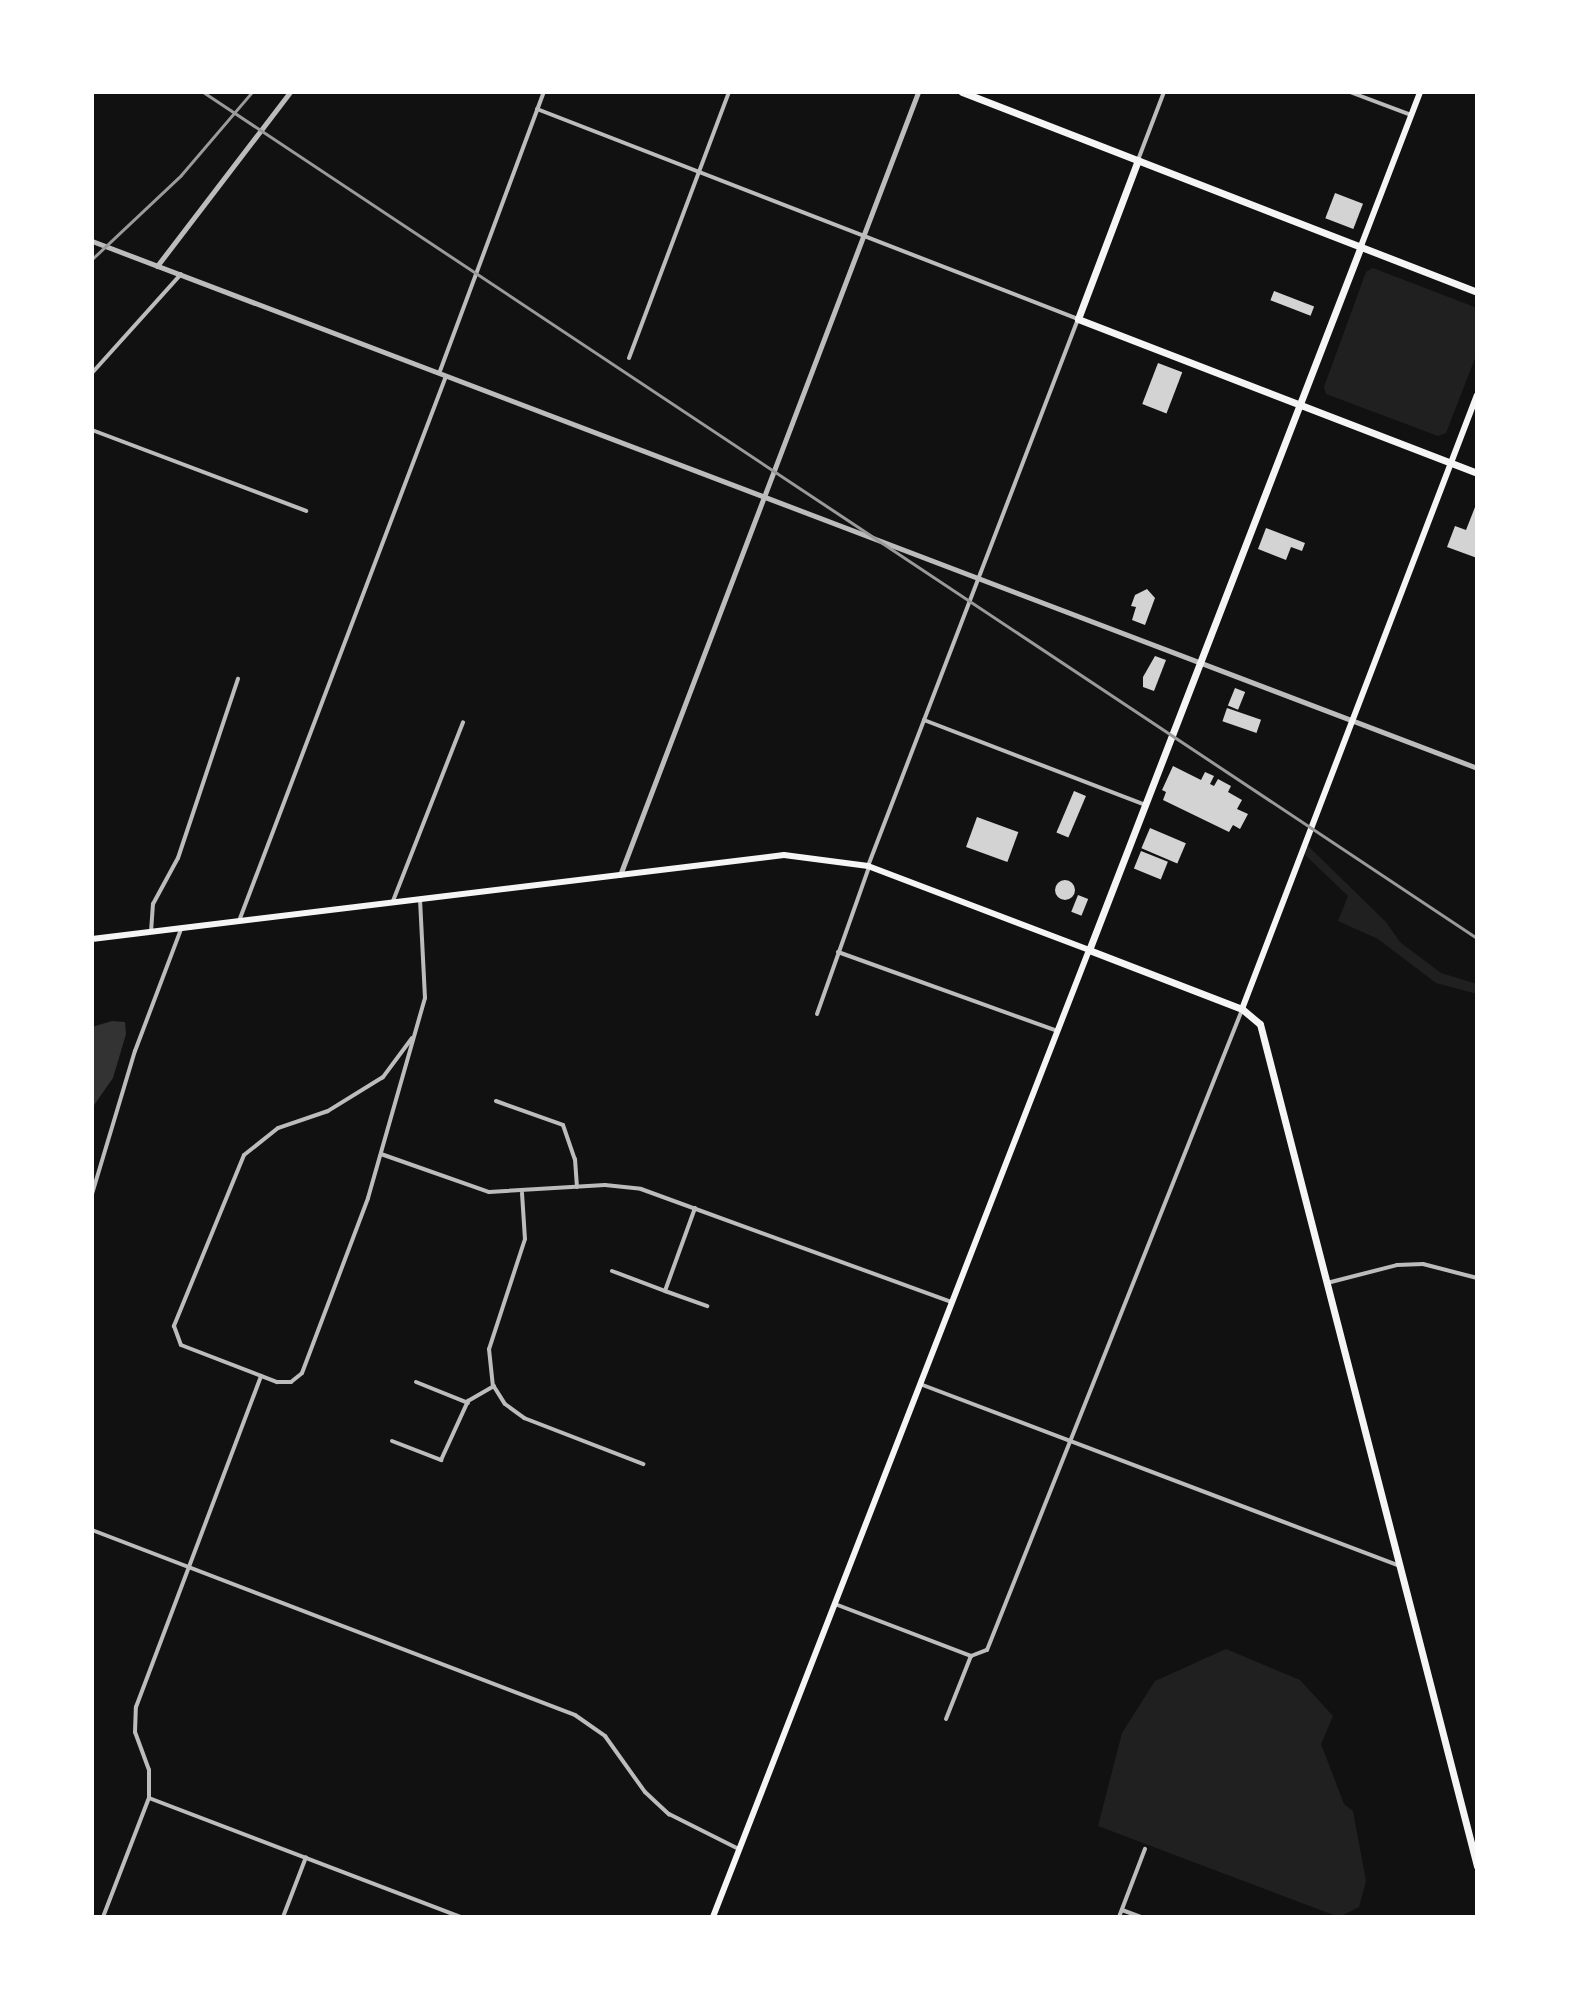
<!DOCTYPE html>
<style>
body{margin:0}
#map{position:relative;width:1569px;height:2009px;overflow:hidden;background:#111;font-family:Ubuntu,sans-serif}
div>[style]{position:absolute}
.green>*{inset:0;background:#202020}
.water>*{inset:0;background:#333}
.building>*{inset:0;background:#d3d3d3;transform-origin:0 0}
.round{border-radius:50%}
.minor>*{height:4px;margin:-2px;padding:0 2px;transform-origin:2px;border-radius:2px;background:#bcbcbc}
.tertiary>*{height:5px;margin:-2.5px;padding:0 2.5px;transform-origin:2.5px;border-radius:2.5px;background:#bcbcbc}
.secondary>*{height:6px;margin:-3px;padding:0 3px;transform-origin:3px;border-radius:3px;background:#f5f5f5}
.primary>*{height:6px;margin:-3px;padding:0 3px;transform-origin:3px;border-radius:3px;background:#f5f5f5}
.trunk>*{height:7px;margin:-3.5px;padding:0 3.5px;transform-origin:3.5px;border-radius:3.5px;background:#f5f5f5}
.rail>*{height:3px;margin:-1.5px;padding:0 1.5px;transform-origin:1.5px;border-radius:1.5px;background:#9a9a9a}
span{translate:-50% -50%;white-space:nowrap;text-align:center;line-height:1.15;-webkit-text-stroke:7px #fff;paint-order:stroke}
.frame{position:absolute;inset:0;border:94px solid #fff;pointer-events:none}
</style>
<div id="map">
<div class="green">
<i style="clip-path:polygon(1373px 268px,1477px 308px,1477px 353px,1446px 433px,1438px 436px,1326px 394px,1324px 387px,1366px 272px)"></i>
<i style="clip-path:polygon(1305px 843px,1386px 922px,1400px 942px,1441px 973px,1477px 984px,1477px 994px,1436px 983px,1378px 939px,1338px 921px,1348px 896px,1302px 852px)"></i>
<i style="clip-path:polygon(1226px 1649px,1300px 1680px,1333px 1716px,1321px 1744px,1344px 1804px,1353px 1811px,1366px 1881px,1359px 1907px,1339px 1917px,1098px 1826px,1122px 1733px,1155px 1681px)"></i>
</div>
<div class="water">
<i style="clip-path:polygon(112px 1021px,125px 1022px,126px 1034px,113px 1078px,92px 1108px,92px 1027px)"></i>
</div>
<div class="building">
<i style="left:1335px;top:193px;width:30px;height:27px;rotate:21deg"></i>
<i style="left:1274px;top:291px;width:43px;height:10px;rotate:21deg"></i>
<i style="left:1158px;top:363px;width:26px;height:44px;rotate:21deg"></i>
<i style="clip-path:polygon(1477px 502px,1477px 558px,1447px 547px,1455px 526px,1466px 530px)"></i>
<i style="clip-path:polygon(1266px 528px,1305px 543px,1302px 551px,1291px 547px,1286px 560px,1258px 549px)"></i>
<i style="clip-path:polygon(1147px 589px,1155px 598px,1145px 625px,1132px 620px,1136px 607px,1131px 606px,1135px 595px)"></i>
<i style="clip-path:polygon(1155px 656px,1166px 660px,1154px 691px,1143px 687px,1143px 677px)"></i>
<i style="left:1235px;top:688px;width:11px;height:19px;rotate:22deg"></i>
<i style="left:1227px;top:708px;width:36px;height:14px;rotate:19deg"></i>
<i style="clip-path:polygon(1173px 766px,1201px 780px,1205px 772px,1214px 776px,1210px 784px,1214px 786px,1218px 779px,1231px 786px,1228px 792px,1242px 800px,1237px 809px,1248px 814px,1240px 829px,1233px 825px,1229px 832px,1163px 800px,1166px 792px,1162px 790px)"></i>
<i style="left:1074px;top:791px;width:13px;height:45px;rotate:23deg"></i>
<i style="left:977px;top:817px;width:44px;height:32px;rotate:20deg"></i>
<i style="left:1150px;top:828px;width:39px;height:22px;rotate:23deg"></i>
<i style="left:1141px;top:851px;width:29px;height:19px;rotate:22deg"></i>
<i class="round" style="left:1055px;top:880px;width:20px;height:20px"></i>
<i style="left:1078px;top:895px;width:11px;height:18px;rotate:22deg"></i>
</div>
<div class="minor">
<i style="left:1350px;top:92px;width:65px;rotate:20.7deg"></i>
<i style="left:537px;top:109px;width:580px;rotate:21.21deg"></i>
<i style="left:1078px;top:319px;width:586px;rotate:111deg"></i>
<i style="left:1138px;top:160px;width:73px;rotate:-69.1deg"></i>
<i style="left:629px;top:358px;width:284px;rotate:-69.4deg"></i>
<i style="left:440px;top:371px;width:298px;rotate:-69.6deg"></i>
<i style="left:92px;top:373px;width:133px;rotate:-48deg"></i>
<i style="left:92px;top:430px;width:229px;rotate:20.7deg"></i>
<i style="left:924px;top:720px;width:237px;rotate:21deg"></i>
<i style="left:393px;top:901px;width:192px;rotate:-68.6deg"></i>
<i style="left:239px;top:921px;width:583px;rotate:-69.2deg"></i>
<i style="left:151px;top:932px;width:28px;rotate:-86deg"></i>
<i style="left:153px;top:904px;width:52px;rotate:-61.5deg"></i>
<i style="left:178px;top:858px;width:189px;rotate:-71.5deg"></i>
<i style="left:838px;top:952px;width:233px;rotate:19.8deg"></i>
<i style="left:817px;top:1014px;width:156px;rotate:-70.5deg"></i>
<i style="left:412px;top:1038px;width:49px;rotate:126.6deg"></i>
<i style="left:383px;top:1077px;width:65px;rotate:148.3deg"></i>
<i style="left:328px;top:1111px;width:53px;rotate:161.2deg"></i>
<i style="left:278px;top:1128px;width:43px;rotate:141.5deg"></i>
<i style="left:244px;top:1155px;width:185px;rotate:112.3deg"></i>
<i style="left:174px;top:1326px;width:20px;rotate:70deg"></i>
<i style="left:181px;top:1345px;width:103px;rotate:21.1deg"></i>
<i style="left:277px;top:1382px;width:14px"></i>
<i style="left:291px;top:1382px;width:14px;rotate:-39deg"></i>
<i style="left:302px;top:1373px;width:187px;rotate:-69.3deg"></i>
<i style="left:368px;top:1198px;width:208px;rotate:-74.1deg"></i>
<i style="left:425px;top:998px;width:99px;rotate:-92.9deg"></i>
<i style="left:496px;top:1101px;width:71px;rotate:19.7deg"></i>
<i style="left:563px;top:1125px;width:36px;rotate:71deg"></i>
<i style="left:575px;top:1159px;width:28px;rotate:86deg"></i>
<i style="left:381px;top:1154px;width:114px;rotate:19.4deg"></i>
<i style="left:489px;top:1192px;width:116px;rotate:-3.5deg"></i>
<i style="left:605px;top:1185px;width:36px;rotate:6deg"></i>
<i style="left:641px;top:1189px;width:330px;rotate:20deg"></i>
<i style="left:522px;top:1193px;width:46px;rotate:86.3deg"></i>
<i style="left:525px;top:1239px;width:116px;rotate:108.1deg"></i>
<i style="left:489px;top:1349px;width:36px;rotate:84deg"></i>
<i style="left:493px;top:1385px;width:22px;rotate:58deg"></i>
<i style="left:505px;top:1404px;width:24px;rotate:36deg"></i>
<i style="left:524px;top:1418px;width:128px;rotate:21.1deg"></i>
<i style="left:92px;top:1194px;width:149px;rotate:-73.3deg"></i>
<i style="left:135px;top:1051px;width:130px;rotate:-69.3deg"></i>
<i style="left:695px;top:1208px;width:88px;rotate:109.9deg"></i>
<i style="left:665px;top:1291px;width:45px;rotate:19.7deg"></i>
<i style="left:612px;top:1271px;width:57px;rotate:20.7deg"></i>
<i style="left:1327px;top:1283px;width:72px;rotate:-14.4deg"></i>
<i style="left:1397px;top:1265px;width:26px;rotate:-2deg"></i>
<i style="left:1423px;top:1264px;width:56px;rotate:14.5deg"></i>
<i style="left:416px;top:1382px;width:56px;rotate:22deg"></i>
<i style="left:920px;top:1384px;width:513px;rotate:20.77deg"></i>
<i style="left:392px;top:1441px;width:53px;rotate:21.2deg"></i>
<i style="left:441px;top:1460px;width:65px;rotate:-65.4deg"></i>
<i style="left:468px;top:1401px;width:30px;rotate:-30deg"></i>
<i style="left:92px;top:1530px;width:517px;rotate:20.96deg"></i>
<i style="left:575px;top:1715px;width:37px;rotate:35deg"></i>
<i style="left:605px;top:1736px;width:69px;rotate:54.5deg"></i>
<i style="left:645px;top:1792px;width:33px;rotate:43deg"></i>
<i style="left:669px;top:1814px;width:78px;rotate:26.6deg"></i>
<i style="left:835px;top:1604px;width:146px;rotate:20.9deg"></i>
<i style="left:971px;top:1656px;width:17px;rotate:-21deg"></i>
<i style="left:987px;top:1650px;width:689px;rotate:-68.28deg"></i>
<i style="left:946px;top:1719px;width:68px;rotate:-68.4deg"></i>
<i style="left:149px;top:1798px;width:334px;rotate:20.9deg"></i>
<i style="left:1122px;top:1910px;width:20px;rotate:20deg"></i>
<i style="left:103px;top:1917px;width:128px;rotate:-68.9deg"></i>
<i style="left:149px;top:1798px;width:28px;rotate:-90deg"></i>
<i style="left:149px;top:1770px;width:40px;rotate:-110.2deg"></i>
<i style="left:135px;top:1732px;width:25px;rotate:-88deg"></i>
<i style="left:136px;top:1707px;width:354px;rotate:-69.3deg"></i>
<i style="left:283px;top:1917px;width:64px;rotate:-69deg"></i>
<i style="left:1119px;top:1917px;width:73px;rotate:-69.1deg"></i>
</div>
<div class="tertiary">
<i style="left:92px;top:241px;width:1482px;rotate:20.83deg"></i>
<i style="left:157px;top:266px;width:219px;rotate:-52.6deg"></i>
<i style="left:620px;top:875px;width:838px;rotate:-69.16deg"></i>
</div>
<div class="secondary">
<i style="left:1242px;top:1009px;width:657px;rotate:-69.06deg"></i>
</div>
<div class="primary">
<i style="left:1361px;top:246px;width:165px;rotate:-69deg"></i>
<i style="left:92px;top:939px;width:697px;rotate:-6.92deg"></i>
<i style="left:784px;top:855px;width:85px;rotate:7.5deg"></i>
<i style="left:868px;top:866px;width:236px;rotate:20.8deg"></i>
<i style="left:1089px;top:950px;width:1038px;rotate:111.25deg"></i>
</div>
<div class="trunk">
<i style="left:962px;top:92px;width:552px;rotate:21.22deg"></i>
<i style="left:1138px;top:160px;width:170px;rotate:110.7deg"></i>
<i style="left:1078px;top:319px;width:428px;rotate:21.1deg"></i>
<i style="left:1361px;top:246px;width:755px;rotate:111.12deg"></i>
<i style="left:1089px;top:950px;width:164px;rotate:21.1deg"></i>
<i style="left:1242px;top:1009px;width:23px;rotate:40deg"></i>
<i style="left:1260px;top:1024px;width:870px;rotate:75.55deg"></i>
</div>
<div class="rail">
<i style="left:203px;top:92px;width:1529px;rotate:33.59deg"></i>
<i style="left:92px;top:259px;width:122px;rotate:-43.3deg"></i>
<i style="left:181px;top:175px;width:109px;rotate:-49.5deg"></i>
</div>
<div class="frame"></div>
</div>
